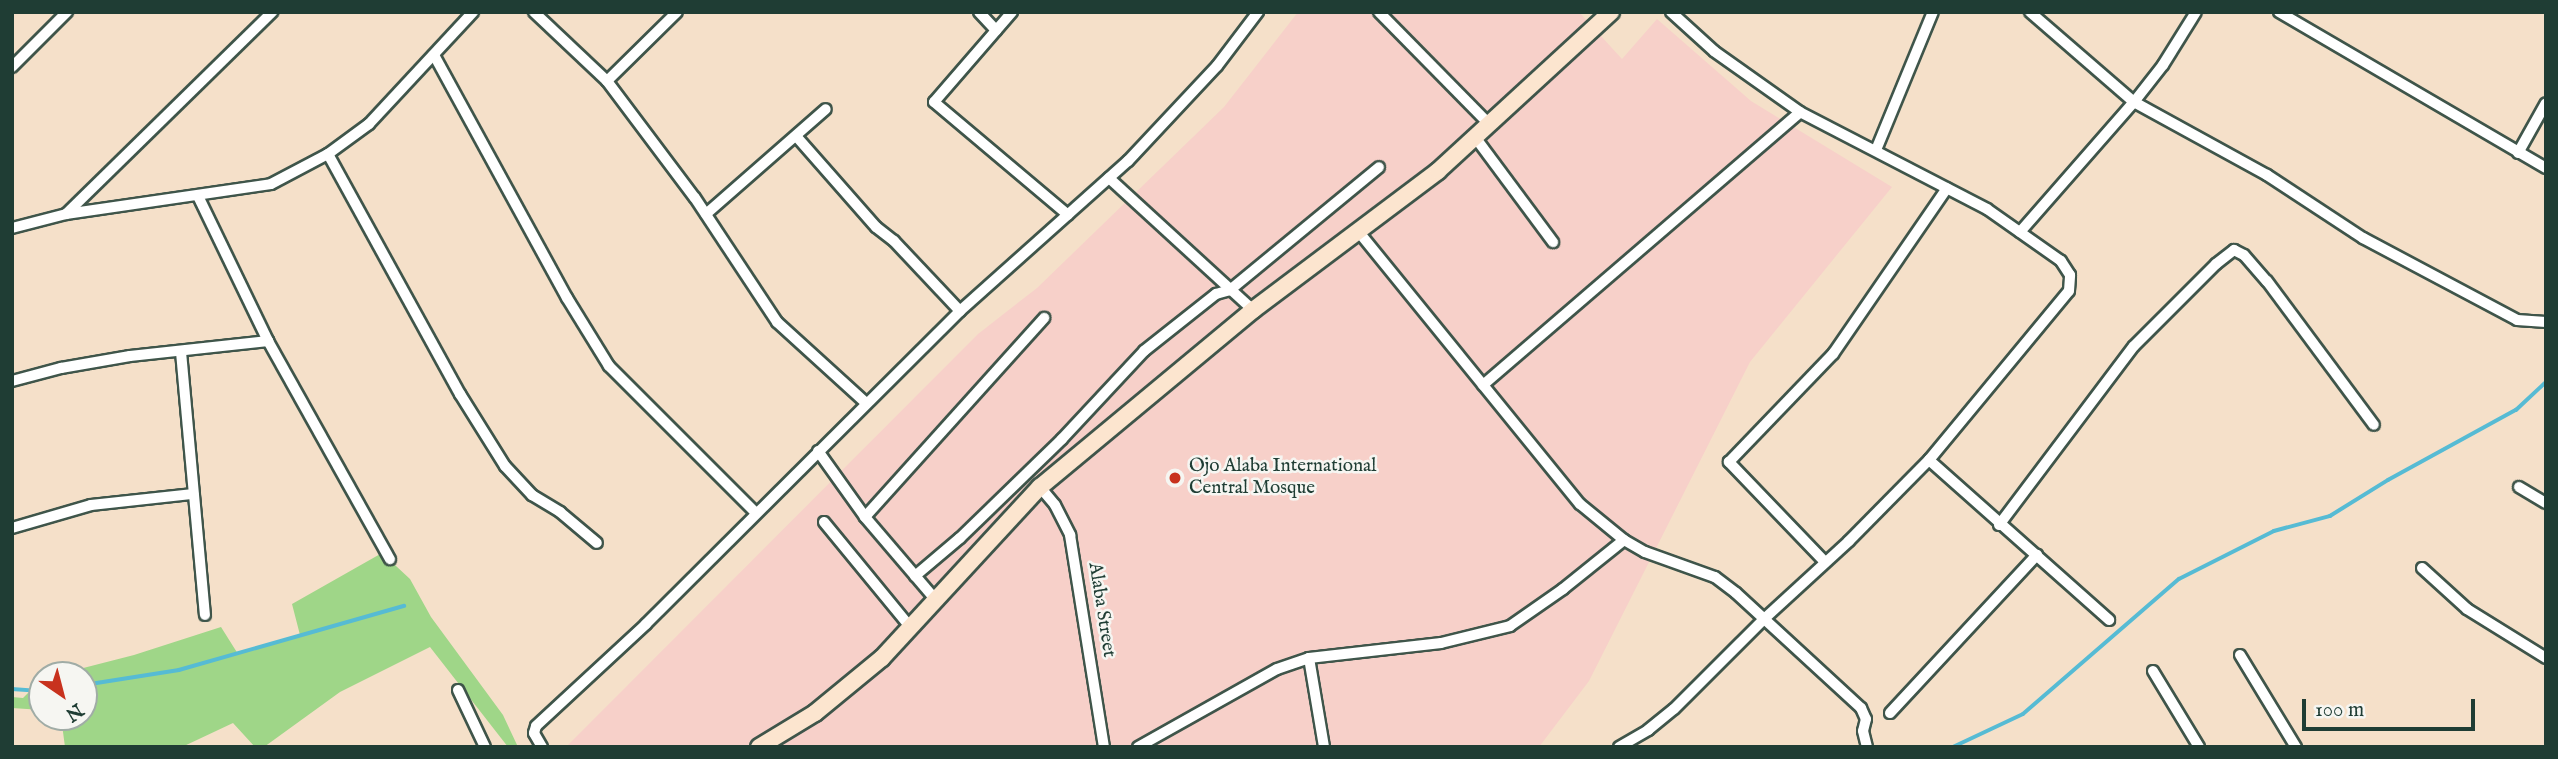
<!DOCTYPE html>
<style>
body{margin:0}
#map{position:relative;width:2558px;height:759px;overflow:hidden;background:#f5e0c9;font-family:"IM FELL English",serif}
div>[style]{position:absolute}
.built>*{inset:0;background:#f7d0c9}
.green>*{inset:0;background:#9fd688}
.stream>*{height:3.5px;margin:-1.75px;padding:0 1.75px;transform-origin:1.75px;border-radius:1.75px;background:#56bbd4}
.roads{filter:drop-shadow(2px 0 #3f554a) drop-shadow(-2px 0 #3f554a) drop-shadow(0 2px #3f554a) drop-shadow(0 -2px #3f554a)}
.street>*{height:10px;margin:-5px;padding:0 5px;transform-origin:5px;border-radius:5px;background:#fff}
.secondary>*{height:16px;margin:-8px;padding:0 8px;transform-origin:8px;border-radius:8px;background:#fce5cf}
.dots>*{width:19px;height:19px;translate:-50% -50%;box-sizing:border-box;border:4px solid #f6f6f2;border-radius:50%}
span{translate:-50% -50%;white-space:nowrap;text-align:center;line-height:1.15;-webkit-text-stroke:5px #f6f6f2;paint-order:stroke}
.poi-label{font-size:19px;color:#1f3d34}
.left{translate:0 -50%;text-align:left}
.street-label{font-size:19px;color:#1f3d34}
.frame{position:absolute;inset:0;border:14px solid #1f3d34;pointer-events:none}
.north{position:absolute;left:28px;top:661px;width:70px;height:70px;box-sizing:border-box;background:#f6f6f2;border:2px solid #a0aca6;border-radius:50%;rotate:145deg;font-size:19px;font-weight:700;line-height:28px;text-align:center;color:#1f3d34}
.north::after{content:'';display:block;margin:auto;width:24px;height:32px;background:#c8321e;clip-path:polygon(50% 0,100% 100%,50% 72%,0 100%)}
.scale{position:absolute;left:2302px;top:699px;width:173px;height:32px;box-sizing:border-box;border:4px solid #1f3d34;border-top:0;padding-left:9px;font-size:21px;line-height:24px;white-space:nowrap;color:#1f3d34;-webkit-text-stroke:5px #f6f6f2;paint-order:stroke}
</style>
<div id="map">
<div class="built">
<i style="clip-path:polygon(1298px 12px,1579px 12px,1622px 59px,1657px 19px,1751px 101px,1892px 187px,1750px 362px,1589px 681px,1539px 747px,566px 747px,978px 334px,1037px 288px,1224px 107px)"></i>
</div>
<div class="green">
<i style="clip-path:polygon(382px 553px,410px 579px,431px 617px,503px 715px,518px 747px,508px 747px,430px 647px,340px 692px,264px 747px,255px 747px,233px 723px,182px 747px,65px 747px,61px 717px,84px 717px,84px 675px,56px 675px,134px 655px,221px 627px,238px 654px,300px 635px,292px 604px)"></i>
<i style="clip-path:polygon(42px 679px,42px 710px,12px 708px,12px 697px,23px 698px)"></i>
</div>
<div class="stream">
<i style="left:84px;top:685px;width:96px;rotate:-9deg"></i>
<i style="left:179px;top:670px;width:234px;rotate:-15.9deg"></i>
<i style="left:12px;top:689px;width:30px;rotate:4deg"></i>
<i style="left:1953px;top:747px;width:77px;rotate:-25.2deg"></i>
<i style="left:2023px;top:714px;width:206px;rotate:-40.9deg"></i>
<i style="left:2179px;top:579px;width:106px;rotate:-26.8deg"></i>
<i style="left:2274px;top:531px;width:58px;rotate:-15deg"></i>
<i style="left:2330px;top:516px;width:68px;rotate:-31.8deg"></i>
<i style="left:2388px;top:480px;width:146px;rotate:-28.7deg"></i>
<i style="left:2516px;top:410px;width:41px;rotate:-43deg"></i>
</div>
<div class="roads">
<div class="street">
<i style="left:534px;top:12px;width:100px;rotate:43.4deg"></i>
<i style="left:607px;top:81px;width:146px;rotate:53.1deg"></i>
<i style="left:695px;top:198px;width:149px;rotate:56.5deg"></i>
<i style="left:777px;top:322px;width:120px;rotate:42.3deg"></i>
<i style="left:979px;top:12px;width:25px;rotate:47deg"></i>
<i style="left:1012px;top:12px;width:119px;rotate:130.9deg"></i>
<i style="left:934px;top:102px;width:175px;rotate:40.1deg"></i>
<i style="left:1379px;top:12px;width:158px;rotate:45.5deg"></i>
<i style="left:2030px;top:12px;width:138px;rotate:40.9deg"></i>
<i style="left:2134px;top:102px;width:152px;rotate:28.8deg"></i>
<i style="left:2267px;top:175px;width:115px;rotate:33.3deg"></i>
<i style="left:2363px;top:238px;width:174px;rotate:28deg"></i>
<i style="left:2517px;top:320px;width:29px;rotate:4deg"></i>
<i style="left:2279px;top:12px;width:309px;rotate:30.3deg"></i>
<i style="left:434px;top:55px;width:277px;rotate:61.3deg"></i>
<i style="left:567px;top:298px;width:80px;rotate:58.3deg"></i>
<i style="left:609px;top:366px;width:206px;rotate:45deg"></i>
<i style="left:12px;top:67px;width:78px;rotate:-45deg"></i>
<i style="left:607px;top:81px;width:98px;rotate:-44.6deg"></i>
<i style="left:796px;top:136px;width:121px;rotate:48.7deg"></i>
<i style="left:876px;top:227px;width:23px;rotate:38deg"></i>
<i style="left:894px;top:241px;width:96px;rotate:46.7deg"></i>
<i style="left:1475px;top:137px;width:131px;rotate:53.4deg"></i>
<i style="left:1876px;top:150px;width:149px;rotate:-67.6deg"></i>
<i style="left:2518px;top:153px;width:57px;rotate:-60.8deg"></i>
<i style="left:328px;top:154px;width:274px;rotate:61.2deg"></i>
<i style="left:460px;top:394px;width:85px;rotate:58deg"></i>
<i style="left:505px;top:466px;width:40px;rotate:47deg"></i>
<i style="left:532px;top:495px;width:33px;rotate:31deg"></i>
<i style="left:560px;top:512px;width:48px;rotate:40deg"></i>
<i style="left:1109px;top:178px;width:195px;rotate:42.5deg"></i>
<i style="left:198px;top:196px;width:161px;rotate:64.2deg"></i>
<i style="left:268px;top:341px;width:250px;rotate:60.8deg"></i>
<i style="left:66px;top:214px;width:289px;rotate:-44.4deg"></i>
<i style="left:706px;top:214px;width:159px;rotate:-41.2deg"></i>
<i style="left:12px;top:228px;width:56px;rotate:-14.5deg"></i>
<i style="left:66px;top:214px;width:207px;rotate:-8.3deg"></i>
<i style="left:271px;top:184px;width:64px;rotate:-27.8deg"></i>
<i style="left:328px;top:154px;width:51px;rotate:-36.2deg"></i>
<i style="left:369px;top:124px;width:153px;rotate:-47.1deg"></i>
<i style="left:1358px;top:231px;width:352px;rotate:50.9deg"></i>
<i style="left:1580px;top:504px;width:57px;rotate:39.3deg"></i>
<i style="left:1624px;top:540px;width:24px;rotate:30deg"></i>
<i style="left:1645px;top:552px;width:74px;rotate:19.7deg"></i>
<i style="left:1715px;top:577px;width:26px;rotate:37deg"></i>
<i style="left:1736px;top:593px;width:170px;rotate:42.6deg"></i>
<i style="left:1861px;top:708px;width:12px;rotate:66deg"></i>
<i style="left:1866px;top:719px;width:12px;rotate:104deg"></i>
<i style="left:1863px;top:731px;width:16px;rotate:76deg"></i>
<i style="left:2020px;top:232px;width:173px;rotate:-48.8deg"></i>
<i style="left:2134px;top:102px;width:47px;rotate:-51.9deg"></i>
<i style="left:2163px;top:65px;width:62px;rotate:-58.1deg"></i>
<i style="left:181px;top:352px;width:264px;rotate:84.8deg"></i>
<i style="left:12px;top:381px;width:51px;rotate:-14.9deg"></i>
<i style="left:61px;top:368px;width:70px;rotate:-9.9deg"></i>
<i style="left:130px;top:356px;width:139px;rotate:-6.2deg"></i>
<i style="left:1483px;top:385px;width:418px;rotate:-40.7deg"></i>
<i style="left:818px;top:451px;width:81px;rotate:54.5deg"></i>
<i style="left:865px;top:517px;width:108px;rotate:49.5deg"></i>
<i style="left:1929px;top:460px;width:241px;rotate:41.6deg"></i>
<i style="left:1040px;top:487px;width:23px;rotate:50deg"></i>
<i style="left:1055px;top:505px;width:34px;rotate:63deg"></i>
<i style="left:1070px;top:535px;width:215px;rotate:80.9deg"></i>
<i style="left:2519px;top:487px;width:31px;rotate:31deg"></i>
<i style="left:865px;top:517px;width:268px;rotate:-48deg"></i>
<i style="left:824px;top:522px;width:137px;rotate:50.6deg"></i>
<i style="left:1999px;top:525px;width:224px;rotate:-53deg"></i>
<i style="left:2134px;top:346px;width:116px;rotate:-45deg"></i>
<i style="left:2216px;top:264px;width:23px;rotate:-38deg"></i>
<i style="left:2234px;top:250px;width:11px;rotate:27deg"></i>
<i style="left:2244px;top:255px;width:35px;rotate:49deg"></i>
<i style="left:2267px;top:281px;width:179px;rotate:53.4deg"></i>
<i style="left:12px;top:528px;width:82px;rotate:-16.2deg"></i>
<i style="left:91px;top:505px;width:103px;rotate:-6.2deg"></i>
<i style="left:1825px;top:562px;width:139px;rotate:-133.8deg"></i>
<i style="left:1729px;top:462px;width:150px;rotate:-46.1deg"></i>
<i style="left:1833px;top:354px;width:201px;rotate:-55.5deg"></i>
<i style="left:2422px;top:568px;width:61px;rotate:42.3deg"></i>
<i style="left:2467px;top:609px;width:93px;rotate:31.8deg"></i>
<i style="left:915px;top:576px;width:59px;rotate:-40.2deg"></i>
<i style="left:960px;top:538px;width:142px;rotate:-44.1deg"></i>
<i style="left:1062px;top:439px;width:120px;rotate:-47deg"></i>
<i style="left:1144px;top:351px;width:92px;rotate:-38.4deg"></i>
<i style="left:1216px;top:294px;width:15px;rotate:-16deg"></i>
<i style="left:1230px;top:290px;width:193px;rotate:-39.5deg"></i>
<i style="left:2240px;top:655px;width:108px;rotate:58.7deg"></i>
<i style="left:1309px;top:658px;width:90px;rotate:80.4deg"></i>
<i style="left:2153px;top:671px;width:89px;rotate:58.8deg"></i>
<i style="left:458px;top:690px;width:63px;rotate:64.7deg"></i>
<i style="left:1890px;top:713px;width:216px;rotate:-47.1deg"></i>
<i style="left:542px;top:747px;width:16px;rotate:-120deg"></i>
<i style="left:534px;top:733px;width:7px;rotate:-74deg"></i>
<i style="left:536px;top:726px;width:150px;rotate:-42.8deg"></i>
<i style="left:646px;top:624px;width:443px;rotate:-44.9deg"></i>
<i style="left:960px;top:311px;width:225px;rotate:-41.8deg"></i>
<i style="left:1128px;top:161px;width:130px;rotate:-46.9deg"></i>
<i style="left:1217px;top:66px;width:68px;rotate:-52.8deg"></i>
<i style="left:1138px;top:747px;width:159px;rotate:-29.3deg"></i>
<i style="left:1277px;top:669px;width:34px;rotate:-19deg"></i>
<i style="left:1309px;top:658px;width:133px;rotate:-6.5deg"></i>
<i style="left:1441px;top:643px;width:71px;rotate:-13.8deg"></i>
<i style="left:1510px;top:626px;width:65px;rotate:-34.9deg"></i>
<i style="left:1563px;top:589px;width:78px;rotate:-38.8deg"></i>
<i style="left:1619px;top:747px;width:34px;rotate:-30deg"></i>
<i style="left:1648px;top:730px;width:33px;rotate:-39deg"></i>
<i style="left:1674px;top:709px;width:127px;rotate:-45deg"></i>
<i style="left:1764px;top:619px;width:115px;rotate:-42.5deg"></i>
<i style="left:1849px;top:541px;width:114px;rotate:-45.4deg"></i>
<i style="left:1929px;top:460px;width:219px;rotate:-50.4deg"></i>
<i style="left:2069px;top:291px;width:16px;rotate:-86deg"></i>
<i style="left:2070px;top:275px;width:17px;rotate:-123deg"></i>
<i style="left:2061px;top:261px;width:90px;rotate:-144.9deg"></i>
<i style="left:1987px;top:209px;width:211px;rotate:-152.6deg"></i>
<i style="left:1800px;top:112px;width:105px;rotate:-144.7deg"></i>
<i style="left:1714px;top:51px;width:58px;rotate:-137.8deg"></i>
</div>
<div class="secondary">
<i style="left:759px;top:747px;width:66px;rotate:-31.3deg"></i>
<i style="left:815px;top:713px;width:87px;rotate:-39.4deg"></i>
<i style="left:882px;top:658px;width:233px;rotate:-47.3deg"></i>
<i style="left:1040px;top:487px;width:277px;rotate:-39.7deg"></i>
<i style="left:1253px;top:310px;width:231px;rotate:-36.9deg"></i>
<i style="left:1438px;top:171px;width:235px;rotate:-42.6deg"></i>
</div>
</div>
<div class="dots">
<i style="left:1175px;top:478px;background:#c8321e"></i>
</div>
<div class="poi-label">
<span class="left" style="left:1189px;top:478px">Ojo Alaba International<br>Central Mosque</span>
</div>
<div class="street-label">
<span style="left:1101px;top:610px;rotate:81deg">Alaba Street</span>
</div>
<div class="frame"></div>
<div class="north">N</div>
<div class="scale">100 m</div>
</div>
